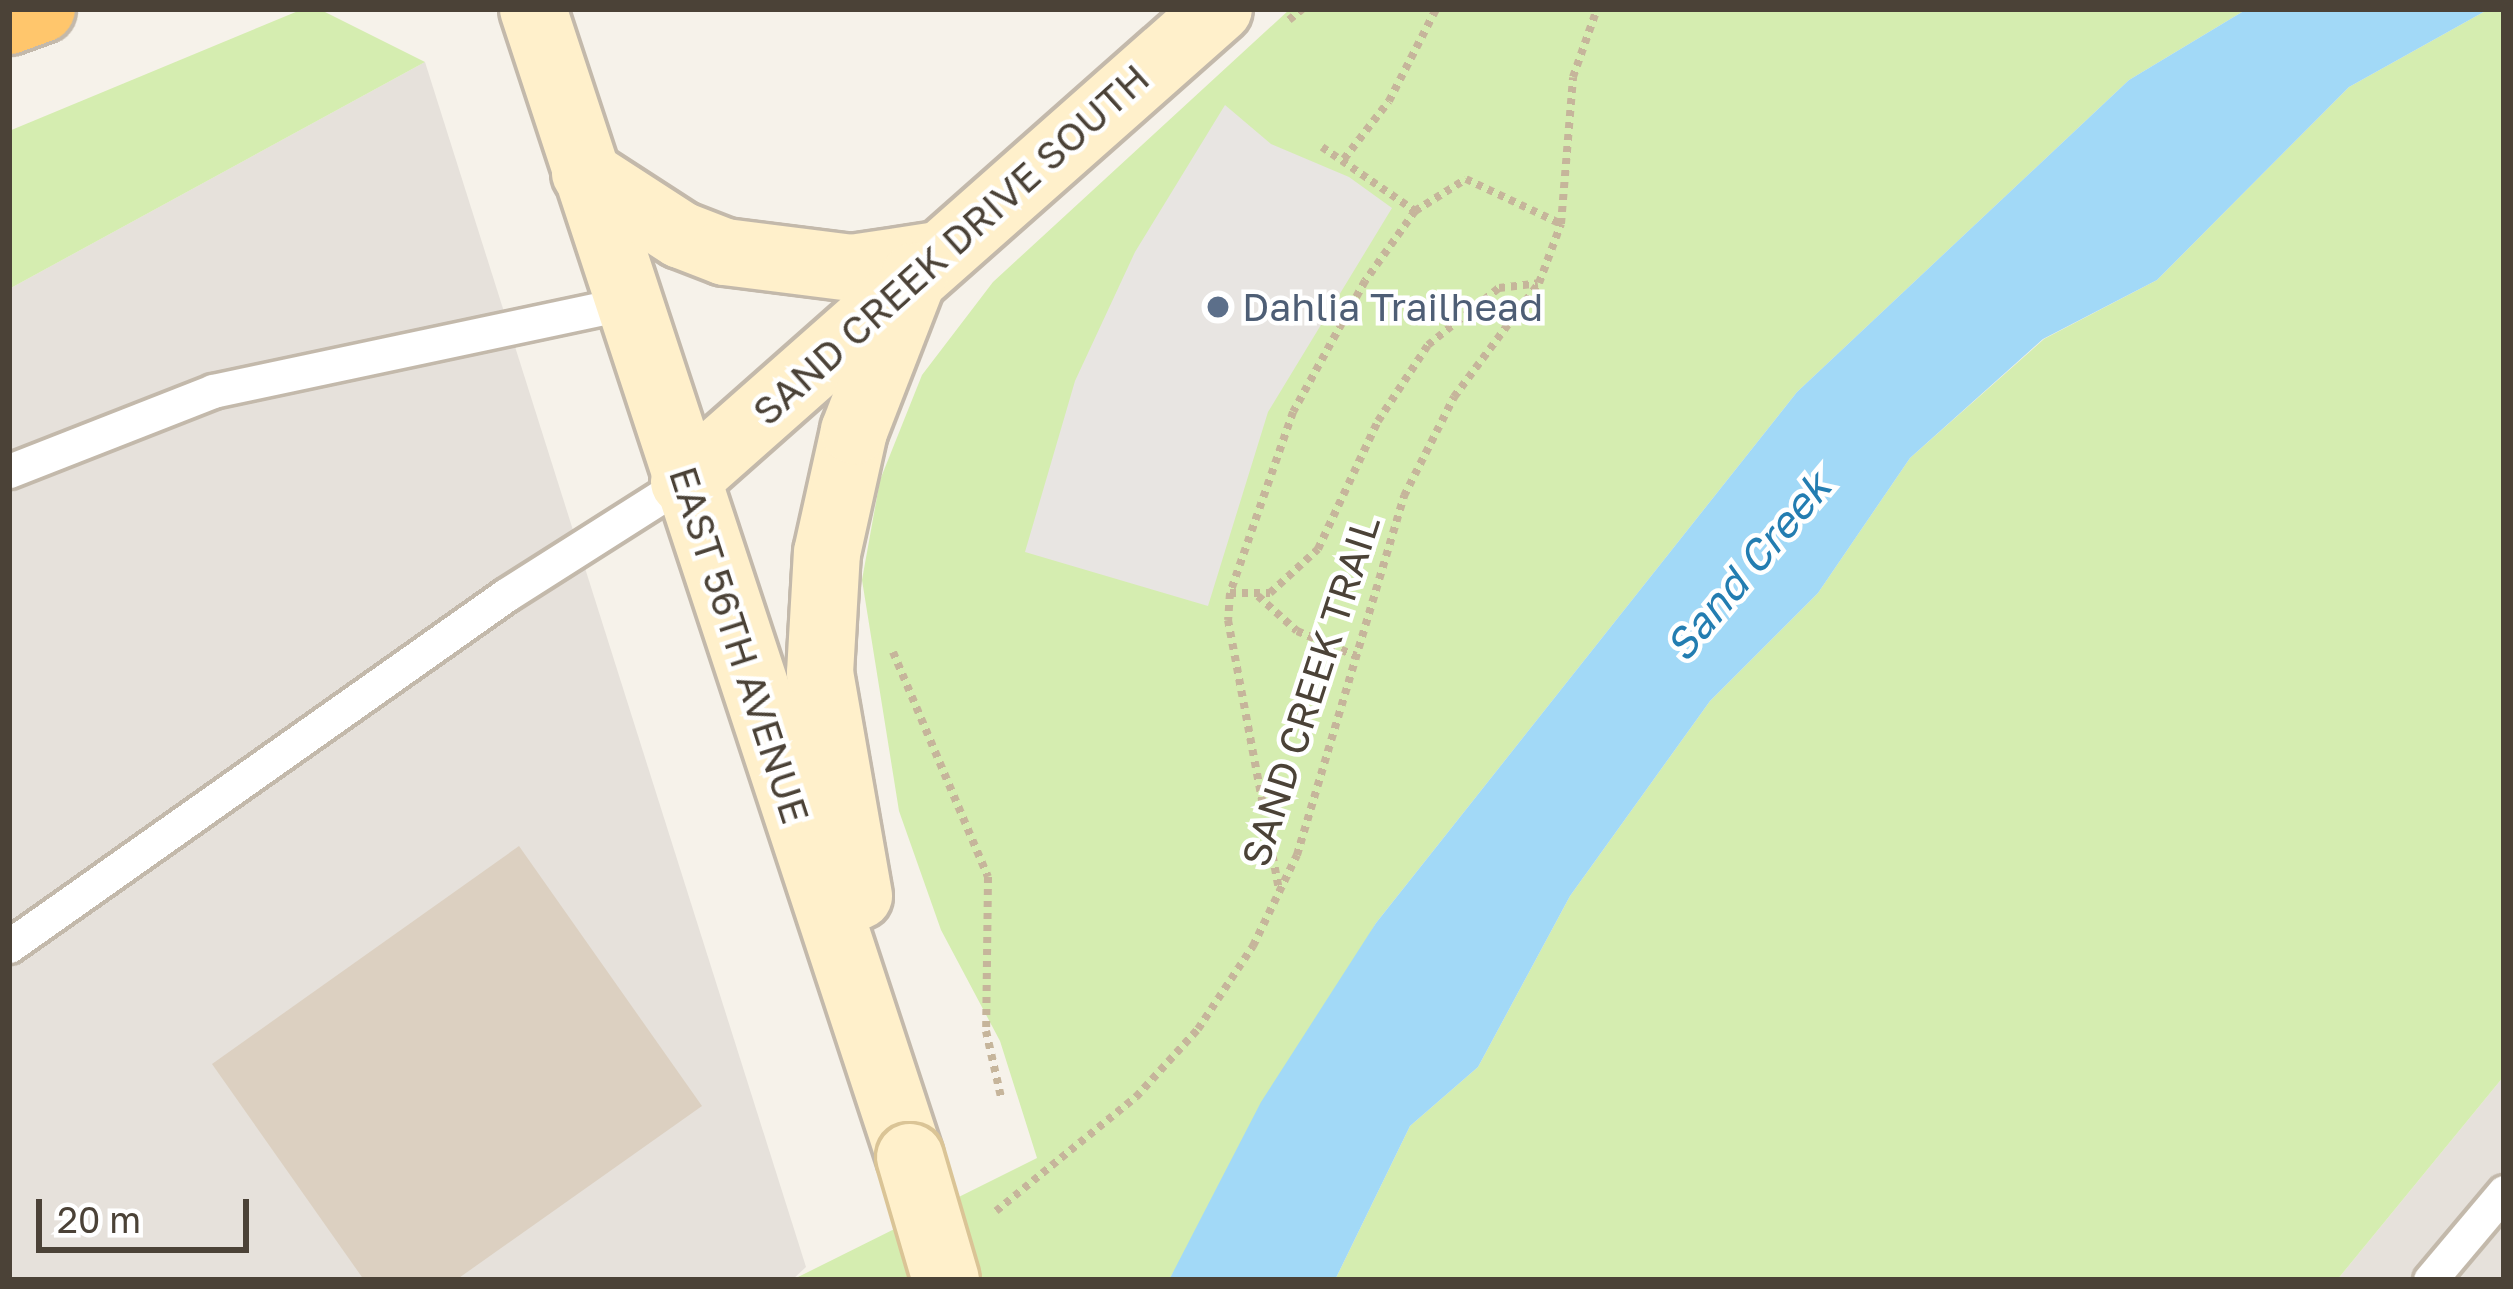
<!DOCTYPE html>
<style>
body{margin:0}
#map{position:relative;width:2513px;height:1289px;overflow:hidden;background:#f6f2ea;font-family:"Golos Text",sans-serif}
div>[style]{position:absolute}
.industrial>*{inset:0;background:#e6e1db}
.green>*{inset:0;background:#d5edb0}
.parking>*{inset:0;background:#e8e5e2}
.water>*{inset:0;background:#a2d9f7}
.building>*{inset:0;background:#dcd0c1}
.path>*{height:8px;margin-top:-4px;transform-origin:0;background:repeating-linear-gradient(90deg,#c6b59b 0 6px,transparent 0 12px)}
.roads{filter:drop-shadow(3px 0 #c3b9ab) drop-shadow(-3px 0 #c3b9ab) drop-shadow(0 3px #c3b9ab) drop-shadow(0 -3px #c3b9ab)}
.service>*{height:33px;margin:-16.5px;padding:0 16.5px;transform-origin:16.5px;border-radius:16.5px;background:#fff}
.secondary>*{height:66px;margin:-33px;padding:0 33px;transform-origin:33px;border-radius:33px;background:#fff0cb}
.motorway>*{height:66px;margin:-33px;padding:0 33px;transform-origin:33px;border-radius:33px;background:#ffc66c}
.bridges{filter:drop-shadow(3px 0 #dac496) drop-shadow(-3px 0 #dac496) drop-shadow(0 3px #dac496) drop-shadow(0 -3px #dac496)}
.secondary-bridge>*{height:66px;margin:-33px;padding:0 33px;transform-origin:33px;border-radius:33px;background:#fff0cb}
.dots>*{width:33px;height:33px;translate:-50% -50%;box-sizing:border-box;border:6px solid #fff;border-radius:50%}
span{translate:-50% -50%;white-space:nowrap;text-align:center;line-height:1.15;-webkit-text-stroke:9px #fff;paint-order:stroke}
.street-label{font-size:39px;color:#4b4237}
.service-label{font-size:39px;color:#4e5e75}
.left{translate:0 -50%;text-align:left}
.water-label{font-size:42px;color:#237db1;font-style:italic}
.frame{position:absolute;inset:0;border:12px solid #4b4237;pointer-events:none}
.scale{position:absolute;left:36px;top:1199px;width:213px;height:54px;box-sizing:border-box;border:6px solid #4b4237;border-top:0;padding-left:15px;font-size:36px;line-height:42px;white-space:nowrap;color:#4b4237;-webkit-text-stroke:9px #fff;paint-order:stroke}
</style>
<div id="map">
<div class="industrial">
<i style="clip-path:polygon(425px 62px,806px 1267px,792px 1280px,9px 1280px,9px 289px)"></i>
<i style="clip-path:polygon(2504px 1076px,2504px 1280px,2337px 1280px)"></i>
</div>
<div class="green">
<i style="clip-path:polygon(303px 9px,319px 9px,425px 62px,9px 289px,9px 131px)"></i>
<i style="clip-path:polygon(1290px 9px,2247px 9px,2129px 80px,1797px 392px,1376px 923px,1169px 1280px,792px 1280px,1037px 1158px,1000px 1041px,941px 930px,899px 811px,862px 580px,880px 480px,922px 375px,993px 282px)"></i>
<i style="clip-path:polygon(2489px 9px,2504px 9px,2504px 1076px,2337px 1280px,1335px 1280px,1410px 1126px,1478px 1067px,1570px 896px,1710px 701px,1818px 593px,1910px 458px,2044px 339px,2157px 280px,2349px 87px)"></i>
</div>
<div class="parking">
<i style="clip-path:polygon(1225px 105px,1271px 144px,1349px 177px,1392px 208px,1268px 412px,1208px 606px,1025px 552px,1075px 381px,1135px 252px)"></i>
</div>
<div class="water">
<i style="clip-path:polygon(2247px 9px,2489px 9px,2349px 87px,2157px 280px,2043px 339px,1910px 458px,1818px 593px,1710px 701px,1570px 896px,1478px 1067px,1410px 1126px,1335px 1280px,1169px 1280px,1261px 1102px,1376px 923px,1797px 392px,2129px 80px)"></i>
</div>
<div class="building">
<i style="clip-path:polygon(519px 846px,702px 1106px,456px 1280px,364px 1280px,212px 1064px)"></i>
</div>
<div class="path">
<i style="left:1289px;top:20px;width:17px;rotate:-40deg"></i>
<i style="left:1322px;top:147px;width:113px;rotate:34.5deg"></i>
<i style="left:1415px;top:211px;width:60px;rotate:-32.1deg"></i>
<i style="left:1466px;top:179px;width:105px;rotate:25.3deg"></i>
<i style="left:1344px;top:159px;width:73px;rotate:-52.2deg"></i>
<i style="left:1389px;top:101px;width:103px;rotate:-62.9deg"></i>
<i style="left:1415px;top:211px;width:86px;rotate:125.5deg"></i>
<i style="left:1365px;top:281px;width:149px;rotate:118.8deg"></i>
<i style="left:1293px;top:412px;width:192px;rotate:109.2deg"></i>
<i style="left:1230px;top:593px;width:40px"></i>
<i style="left:1270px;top:593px;width:65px;rotate:-42.5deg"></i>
<i style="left:1318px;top:549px;width:141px;rotate:-64.9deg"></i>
<i style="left:1378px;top:421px;width:91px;rotate:-56.7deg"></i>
<i style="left:1428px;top:345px;width:91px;rotate:-38.8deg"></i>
<i style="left:1499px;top:288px;width:39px;rotate:-7deg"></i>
<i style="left:1230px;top:593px;width:27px;rotate:94deg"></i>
<i style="left:1228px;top:620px;width:276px;rotate:79.3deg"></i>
<i style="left:1258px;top:596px;width:52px;rotate:41.9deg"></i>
<i style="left:1297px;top:631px;width:64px;rotate:23deg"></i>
<i style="left:893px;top:652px;width:244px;rotate:67.1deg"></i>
<i style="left:988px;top:877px;width:154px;rotate:90.7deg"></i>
<i style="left:986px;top:1031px;width:68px;rotate:77.2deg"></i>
<i style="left:996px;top:1211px;width:181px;rotate:-39.2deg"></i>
<i style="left:1136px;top:1097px;width:92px;rotate:-47.6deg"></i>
<i style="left:1198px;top:1029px;width:100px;rotate:-56.5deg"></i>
<i style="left:1253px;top:946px;width:101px;rotate:-64.2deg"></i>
<i style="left:1297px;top:855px;width:375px;rotate:-73.4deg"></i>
<i style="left:1404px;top:496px;width:111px;rotate:-63.2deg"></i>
<i style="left:1454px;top:397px;width:142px;rotate:-53.3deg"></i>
<i style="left:1539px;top:283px;width:63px;rotate:-69.6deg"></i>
<i style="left:1561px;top:224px;width:147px;rotate:-85.3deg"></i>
<i style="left:1573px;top:77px;width:72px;rotate:-70.6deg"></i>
</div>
<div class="roads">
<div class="service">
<i style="left:9px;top:471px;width:219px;rotate:-21.4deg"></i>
<i style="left:213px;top:391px;width:423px;rotate:-12deg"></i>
<i style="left:9px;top:946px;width:608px;rotate:-35.23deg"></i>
<i style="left:506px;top:595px;width:211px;rotate:-32.4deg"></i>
<i style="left:2430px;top:1280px;width:115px;rotate:-49.9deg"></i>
</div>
<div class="secondary">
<i style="left:533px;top:9px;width:1208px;rotate:71.82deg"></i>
<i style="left:585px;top:173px;width:114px;rotate:32.9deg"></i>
<i style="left:681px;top:235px;width:47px;rotate:21.1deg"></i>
<i style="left:725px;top:252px;width:128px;rotate:7.2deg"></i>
<i style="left:852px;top:268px;width:87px;rotate:-8.6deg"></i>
<i style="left:684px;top:482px;width:714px;rotate:-41.48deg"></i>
<i style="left:859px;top:896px;width:226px;rotate:-99.9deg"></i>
<i style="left:820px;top:673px;width:120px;rotate:-86.7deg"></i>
<i style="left:827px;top:553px;width:125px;rotate:-77.5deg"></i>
<i style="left:854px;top:431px;width:166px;rotate:-68.8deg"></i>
</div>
<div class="motorway">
<i style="left:9px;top:21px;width:35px;rotate:-20deg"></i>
</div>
</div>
<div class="bridges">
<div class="secondary-bridge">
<i style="left:910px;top:1157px;width:128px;rotate:73.7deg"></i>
</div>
</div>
<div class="dots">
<i style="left:1218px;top:307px;background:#5c6f8a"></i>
</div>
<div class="street-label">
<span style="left:951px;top:245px;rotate:-42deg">SAND CREEK DRIVE SOUTH</span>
<span style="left:739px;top:645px;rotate:72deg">EAST 56TH AVENUE</span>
<span style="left:1311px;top:691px;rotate:-72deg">SAND CREEK TRAIL</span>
</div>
<div class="service-label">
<span class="left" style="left:1242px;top:307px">Dahlia Trailhead</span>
</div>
<div class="water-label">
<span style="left:1747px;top:566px;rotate:-50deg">Sand Creek</span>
</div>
<div class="frame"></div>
<div class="scale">20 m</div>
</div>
